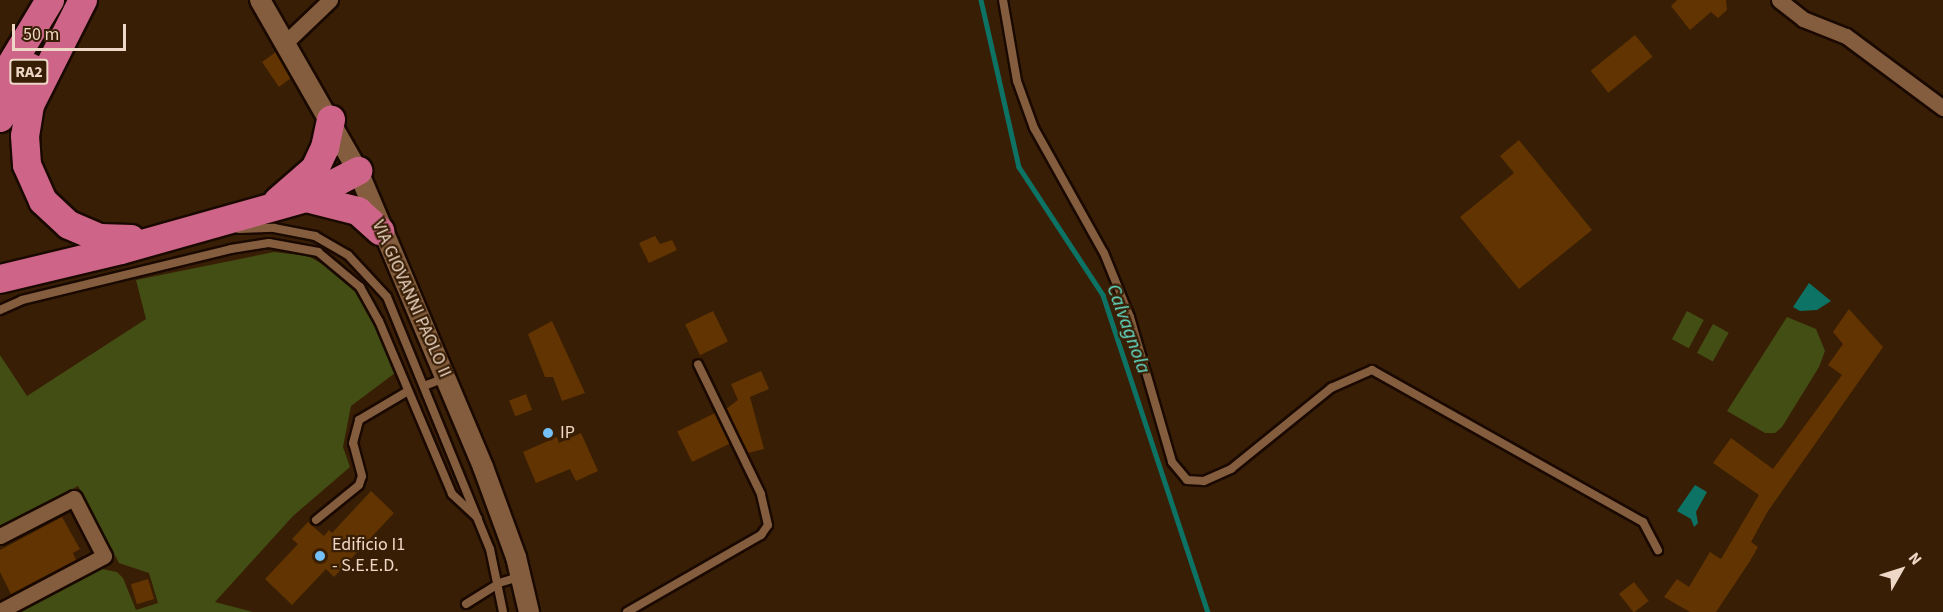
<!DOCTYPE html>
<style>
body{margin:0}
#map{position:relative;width:1943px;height:612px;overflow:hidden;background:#381e05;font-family:"Source Sans 3",sans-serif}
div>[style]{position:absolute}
.green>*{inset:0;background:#424e13;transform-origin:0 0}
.water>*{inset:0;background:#0d7365}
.stream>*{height:4.5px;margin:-2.25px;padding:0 2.25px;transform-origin:2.25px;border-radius:2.25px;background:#0d7365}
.building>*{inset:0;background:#623401;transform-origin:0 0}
.roads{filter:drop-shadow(2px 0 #1a0900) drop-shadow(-2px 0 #1a0900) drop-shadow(0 2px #1a0900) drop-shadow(0 -2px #1a0900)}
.service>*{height:8px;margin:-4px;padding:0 4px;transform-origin:4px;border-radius:4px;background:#835d3d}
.minor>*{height:15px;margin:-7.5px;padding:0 7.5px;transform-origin:7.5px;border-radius:7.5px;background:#835d3d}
.tertiary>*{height:20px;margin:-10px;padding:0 10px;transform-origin:10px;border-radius:10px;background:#835d3d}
.motorway>*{height:28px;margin:-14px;padding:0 14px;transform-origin:14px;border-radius:14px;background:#ce6589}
.dots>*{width:16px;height:16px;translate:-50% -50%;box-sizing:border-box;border:3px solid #381e05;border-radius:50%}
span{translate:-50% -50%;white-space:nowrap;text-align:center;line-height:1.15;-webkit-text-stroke:4.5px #381e05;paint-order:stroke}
.shield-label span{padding:2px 4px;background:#381e05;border:2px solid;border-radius:4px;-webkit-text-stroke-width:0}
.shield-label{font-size:16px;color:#eed7c6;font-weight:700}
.street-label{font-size:18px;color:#eed7c6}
.poi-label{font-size:18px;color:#eed7c6}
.left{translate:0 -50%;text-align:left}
.water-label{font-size:20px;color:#64e3cd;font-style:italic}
.north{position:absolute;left:1871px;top:540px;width:60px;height:60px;-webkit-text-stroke:4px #381e05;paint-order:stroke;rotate:51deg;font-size:16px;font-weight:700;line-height:24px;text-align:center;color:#eed7c6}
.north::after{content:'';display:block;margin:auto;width:21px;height:27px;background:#eed7c6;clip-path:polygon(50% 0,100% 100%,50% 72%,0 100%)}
.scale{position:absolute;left:12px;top:24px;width:114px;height:27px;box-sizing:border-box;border:3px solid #eed7c6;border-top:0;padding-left:8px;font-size:18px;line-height:21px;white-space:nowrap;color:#eed7c6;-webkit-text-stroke:4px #381e05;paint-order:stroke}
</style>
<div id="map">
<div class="green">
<i style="clip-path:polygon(274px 252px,308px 256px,335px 271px,352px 286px,365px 303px,395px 373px,351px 406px,343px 447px,350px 467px,293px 516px,215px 602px,253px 612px,15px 612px,97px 568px,117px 572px,123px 578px,136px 610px,158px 603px,149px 573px,119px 563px,78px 486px,0 527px,0 355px,27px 396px,146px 319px,136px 280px)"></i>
<i style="left:1687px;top:311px;width:19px;height:32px;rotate:28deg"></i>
<i style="clip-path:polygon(1787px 317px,1816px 329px,1825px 351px,1819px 367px,1782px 427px,1775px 433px,1765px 433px,1727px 411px)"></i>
<i style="left:1713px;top:324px;width:18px;height:33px;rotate:29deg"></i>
</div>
<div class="water">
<i style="clip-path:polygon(1809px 283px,1831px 301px,1817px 310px,1800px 311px,1793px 307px)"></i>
<i style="clip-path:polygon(1695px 485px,1707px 492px,1696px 512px,1698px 523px,1694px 527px,1691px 519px,1677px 511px)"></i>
</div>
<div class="stream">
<i style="left:981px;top:0;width:171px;rotate:77.2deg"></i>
<i style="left:1019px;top:167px;width:153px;rotate:56.7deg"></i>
<i style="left:1103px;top:295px;width:334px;rotate:71.7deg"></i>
</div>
<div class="building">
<i style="clip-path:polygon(1677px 0,1726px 0,1727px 10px,1718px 18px,1711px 12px,1690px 30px,1671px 6px)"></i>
<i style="left:1635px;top:35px;width:28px;height:57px;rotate:51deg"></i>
<i style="clip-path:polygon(276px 52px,291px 78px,279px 87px,262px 62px)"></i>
<i style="clip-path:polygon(1519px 140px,1592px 230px,1519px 289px,1460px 217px,1514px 173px,1500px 156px)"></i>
<i style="clip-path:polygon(655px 236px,660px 244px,672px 240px,677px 250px,649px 263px,639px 243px)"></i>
<i style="clip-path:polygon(1849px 309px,1883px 347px,1768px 511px,1751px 542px,1758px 547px,1750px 561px,1716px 612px,1690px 612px,1664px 597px,1677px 579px,1689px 587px,1710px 552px,1721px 559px,1759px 495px,1713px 463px,1731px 438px,1773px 469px,1842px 375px,1828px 365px,1843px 344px,1833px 332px)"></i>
<i style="left:713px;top:311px;width:34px;height:31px;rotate:64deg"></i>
<i style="clip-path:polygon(552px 321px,585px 393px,562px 401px,553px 377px,545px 377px,528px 334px)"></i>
<i style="clip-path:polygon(761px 371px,769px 389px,750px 397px,764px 449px,748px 453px,726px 409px,738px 400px,731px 384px)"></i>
<i style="left:526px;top:394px;width:17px;height:18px;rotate:69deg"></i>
<i style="left:715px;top:413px;width:34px;height:42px;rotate:64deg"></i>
<i style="clip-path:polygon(581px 433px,598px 471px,576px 481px,570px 469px,536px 483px,523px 452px,557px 437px,559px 443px)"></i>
<i style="clip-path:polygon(371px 491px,394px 513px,334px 577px,326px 569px,292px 605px,265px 579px,298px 544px,292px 539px,308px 522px,324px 536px,329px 530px,332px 533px)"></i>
<i style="clip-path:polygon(62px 517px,80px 549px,73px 553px,76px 560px,11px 594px,0 572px,0 550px)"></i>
<i style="left:148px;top:579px;width:21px;height:18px;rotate:73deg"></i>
<i style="left:1634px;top:582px;width:24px;height:19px;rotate:52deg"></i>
</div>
<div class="roads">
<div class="service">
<i style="left:1003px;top:0;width:82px;rotate:80.2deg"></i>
<i style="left:1017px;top:81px;width:50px;rotate:70.1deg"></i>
<i style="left:1034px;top:128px;width:143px;rotate:60.8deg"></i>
<i style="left:1104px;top:253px;width:69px;rotate:67.9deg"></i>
<i style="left:1130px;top:317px;width:151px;rotate:73.8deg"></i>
<i style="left:1172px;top:462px;width:23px;rotate:50deg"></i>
<i style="left:1187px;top:480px;width:17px;rotate:3deg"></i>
<i style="left:1204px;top:481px;width:30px;rotate:-24deg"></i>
<i style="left:1231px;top:469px;width:129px;rotate:-39deg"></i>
<i style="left:1331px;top:388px;width:45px;rotate:-23.7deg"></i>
<i style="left:1372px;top:370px;width:311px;rotate:29.3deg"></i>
<i style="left:1643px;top:522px;width:32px;rotate:62deg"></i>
<i style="left:239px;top:229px;width:35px;rotate:-2deg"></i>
<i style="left:274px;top:228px;width:42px;rotate:11deg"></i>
<i style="left:315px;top:236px;width:38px;rotate:30deg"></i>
<i style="left:348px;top:255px;width:57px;rotate:47.1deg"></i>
<i style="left:387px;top:297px;width:272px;rotate:67.8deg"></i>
<i style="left:490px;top:549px;width:64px;rotate:78.3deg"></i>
<i style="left:0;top:310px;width:24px;rotate:-24deg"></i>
<i style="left:22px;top:300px;width:215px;rotate:-13.7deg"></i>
<i style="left:231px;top:249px;width:38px;rotate:-9deg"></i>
<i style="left:269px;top:243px;width:50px;rotate:10.4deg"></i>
<i style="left:318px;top:252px;width:55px;rotate:39.8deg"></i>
<i style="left:360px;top:287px;width:39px;rotate:61deg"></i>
<i style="left:379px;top:321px;width:188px;rotate:67.1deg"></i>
<i style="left:452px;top:494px;width:35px;rotate:43deg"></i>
<i style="left:424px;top:386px;width:22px;rotate:-21deg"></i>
<i style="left:316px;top:520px;width:55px;rotate:-39.1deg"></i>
<i style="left:359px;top:485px;width:9px;rotate:-72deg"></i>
<i style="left:362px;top:476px;width:34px;rotate:-105deg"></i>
<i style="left:353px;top:443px;width:24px;rotate:-75deg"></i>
<i style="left:359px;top:420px;width:57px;rotate:-30.6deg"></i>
<i style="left:466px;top:604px;width:39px;rotate:-32deg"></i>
<i style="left:499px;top:583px;width:21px;rotate:-17deg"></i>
<i style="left:627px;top:612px;width:155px;rotate:-29.9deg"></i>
<i style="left:761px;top:535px;width:12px;rotate:-55deg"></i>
<i style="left:768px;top:525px;width:32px;rotate:-103deg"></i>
<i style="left:761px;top:494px;width:144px;rotate:-115.9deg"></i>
</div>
<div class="minor">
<i style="left:1779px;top:0;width:31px;rotate:38deg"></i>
<i style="left:1803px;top:19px;width:46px;rotate:21.6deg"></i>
<i style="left:1846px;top:36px;width:121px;rotate:36.6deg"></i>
<i style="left:286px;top:42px;width:61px;rotate:-43.7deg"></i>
<i style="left:0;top:536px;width:83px;rotate:-27.2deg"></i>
<i style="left:74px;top:498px;width:65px;rotate:62.7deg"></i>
<i style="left:104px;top:556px;width:118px;rotate:152.1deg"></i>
</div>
<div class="tertiary">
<i style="left:260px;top:0;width:197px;rotate:60.2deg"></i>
<i style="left:358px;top:171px;width:321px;rotate:67.1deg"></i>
<i style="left:483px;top:467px;width:96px;rotate:69.9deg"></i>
<i style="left:516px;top:557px;width:57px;rotate:76.7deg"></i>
</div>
<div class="motorway">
<i style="left:83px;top:0;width:118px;rotate:116.8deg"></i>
<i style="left:30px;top:105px;width:31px;rotate:99deg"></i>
<i style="left:25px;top:136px;width:29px;rotate:86deg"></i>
<i style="left:27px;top:165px;width:39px;rotate:66deg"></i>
<i style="left:43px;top:201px;width:35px;rotate:43deg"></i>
<i style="left:69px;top:225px;width:34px;rotate:23deg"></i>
<i style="left:100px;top:238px;width:31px;rotate:2deg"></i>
<i style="left:0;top:83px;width:97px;rotate:-58.9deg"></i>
<i style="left:0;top:118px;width:59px;rotate:-58.2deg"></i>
<i style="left:306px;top:198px;width:54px;rotate:14deg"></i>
<i style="left:358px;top:211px;width:30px;rotate:42deg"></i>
<i style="left:278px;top:201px;width:49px;rotate:-40.9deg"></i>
<i style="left:315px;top:169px;width:23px;rotate:-65deg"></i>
<i style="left:325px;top:148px;width:29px;rotate:-78deg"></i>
<i style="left:0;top:279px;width:124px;rotate:-13.5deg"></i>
<i style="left:121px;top:250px;width:192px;rotate:-15.7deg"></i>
<i style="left:306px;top:198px;width:59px;rotate:-27.4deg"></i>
</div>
</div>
<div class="dots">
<i style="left:548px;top:433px;background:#73c1f6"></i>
<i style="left:320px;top:556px;background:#73c1f6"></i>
</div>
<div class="shield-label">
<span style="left:29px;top:72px">RA2</span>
</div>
<div class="street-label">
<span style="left:411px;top:299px;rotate:66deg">VIA GIOVANNI PAOLO II</span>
</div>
<div class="poi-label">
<span class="left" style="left:560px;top:433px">IP</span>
<span class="left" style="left:332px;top:556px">Edificio I1<br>- S.E.E.D.</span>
</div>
<div class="water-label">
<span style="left:1128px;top:329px;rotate:70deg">Calvagnola</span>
</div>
<div class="north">N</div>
<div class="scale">50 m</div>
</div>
